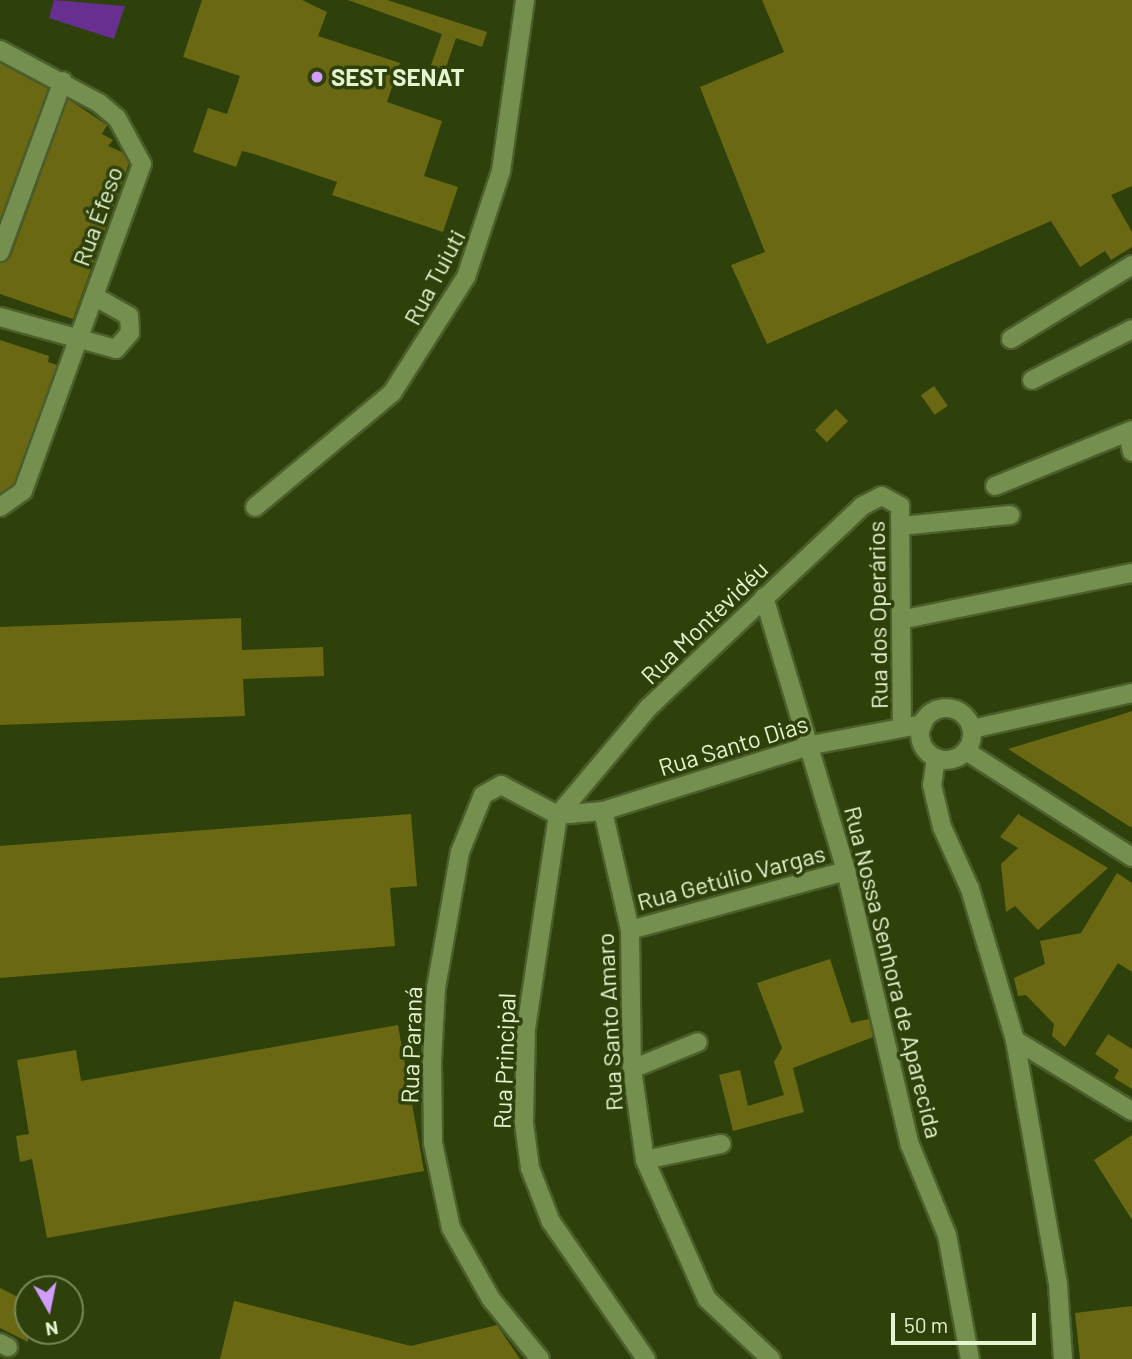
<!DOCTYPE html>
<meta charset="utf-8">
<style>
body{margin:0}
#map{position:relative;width:1132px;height:1359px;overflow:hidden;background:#2e410b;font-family:Barlow,sans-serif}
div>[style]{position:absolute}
.water>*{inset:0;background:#673090}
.building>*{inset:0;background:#6b6814;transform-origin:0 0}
.roads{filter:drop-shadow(2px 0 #4b5e2b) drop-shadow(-2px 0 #4b5e2b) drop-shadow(0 2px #4b5e2b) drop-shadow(0 -2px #4b5e2b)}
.minor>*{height:18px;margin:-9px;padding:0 9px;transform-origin:9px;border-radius:9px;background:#75904e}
.minor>.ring{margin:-9px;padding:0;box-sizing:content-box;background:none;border:18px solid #75904e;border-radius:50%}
.dots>*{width:19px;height:19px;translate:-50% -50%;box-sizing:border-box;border:4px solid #2e410b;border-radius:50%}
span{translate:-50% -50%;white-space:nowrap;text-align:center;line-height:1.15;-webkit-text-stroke:7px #2e410b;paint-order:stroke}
.poi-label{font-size:24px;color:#e4f4d0;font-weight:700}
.left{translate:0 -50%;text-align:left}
.street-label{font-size:24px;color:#e4f4d0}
.north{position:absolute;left:14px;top:1275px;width:70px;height:70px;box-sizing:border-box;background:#2e410b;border:2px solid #77895a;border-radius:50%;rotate:171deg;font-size:19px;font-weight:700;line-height:28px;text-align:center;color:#e4f4d0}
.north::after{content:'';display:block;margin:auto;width:24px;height:32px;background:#d09dff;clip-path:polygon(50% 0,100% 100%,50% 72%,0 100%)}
.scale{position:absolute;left:891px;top:1313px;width:145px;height:32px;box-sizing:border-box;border:4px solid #e4f4d0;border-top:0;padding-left:9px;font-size:21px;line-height:24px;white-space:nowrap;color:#e4f4d0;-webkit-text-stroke:5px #2e410b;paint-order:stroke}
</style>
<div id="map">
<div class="water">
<i style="clip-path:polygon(54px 0,125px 6px,114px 39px,49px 18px)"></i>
</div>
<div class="building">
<i style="clip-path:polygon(202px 0,302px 0,327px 12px,318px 36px,400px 63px,387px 102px,442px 121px,424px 176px,458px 187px,443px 232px,332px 195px,337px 182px,254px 154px,242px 151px,236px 167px,193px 152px,208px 108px,227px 114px,240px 76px,183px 57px)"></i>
<i style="clip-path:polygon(348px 0,387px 0,487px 32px,482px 47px,456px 38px,445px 70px,431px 65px,442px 34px)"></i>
<i style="clip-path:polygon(762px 0,1132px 0,1132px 186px,1111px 195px,1132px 232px,1132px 247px,1111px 260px,1105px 251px,1080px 267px,1051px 221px,767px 344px,731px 265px,765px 252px,700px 87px,784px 52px)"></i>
<i style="clip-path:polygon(0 63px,48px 89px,0 219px)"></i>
<i style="clip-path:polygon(68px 99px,107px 125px,102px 134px,113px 140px,108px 146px,122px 152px,129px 163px,73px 319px,0 294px,0 263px,11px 256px)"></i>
<i style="clip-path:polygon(0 340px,49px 356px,48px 362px,57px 365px,14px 484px,0 493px)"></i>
<i style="left:934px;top:386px;width:24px;height:16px;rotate:55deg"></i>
<i style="left:836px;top:409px;width:17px;height:30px;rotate:45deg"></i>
<i style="clip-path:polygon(241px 618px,242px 650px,323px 647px,324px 676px,243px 679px,245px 716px,0 725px,0 627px)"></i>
<i style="clip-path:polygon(1132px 711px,1132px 828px,1008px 749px,1114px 717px)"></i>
<i style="clip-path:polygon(411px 814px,417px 886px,390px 888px,395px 946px,0 978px,0 846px)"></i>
<i style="clip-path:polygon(1018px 814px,1108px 868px,1038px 930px,1015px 906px,1006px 912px,1001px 864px,1018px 848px,1000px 837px)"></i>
<i style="clip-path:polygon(1117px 873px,1132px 883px,1132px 972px,1118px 963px,1065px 1047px,1052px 1036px,1054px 1024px,1026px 995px,1018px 996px,1014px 978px,1045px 964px,1040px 941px,1081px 933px)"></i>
<i style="clip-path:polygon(830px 959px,851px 1023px,869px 1019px,873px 1037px,793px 1068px,804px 1112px,733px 1131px,719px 1075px,740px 1070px,748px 1106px,784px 1095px,774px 1062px,782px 1048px,757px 983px)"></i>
<i style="clip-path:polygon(398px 1025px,424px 1171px,47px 1238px,32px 1159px,20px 1162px,16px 1136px,29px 1134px,17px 1060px,76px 1050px,81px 1081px)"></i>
<i style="clip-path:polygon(1108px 1034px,1132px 1049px,1132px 1089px,1114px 1078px,1119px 1070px,1095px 1054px)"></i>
<i style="clip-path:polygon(1132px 1135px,1132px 1220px,1094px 1160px)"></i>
<i style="clip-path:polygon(0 1288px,28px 1302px,28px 1342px,0 1328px)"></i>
<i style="clip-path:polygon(234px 1301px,411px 1346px,497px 1325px,520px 1359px,220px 1359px)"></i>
<i style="clip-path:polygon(1132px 1306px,1132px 1359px,1080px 1359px,1075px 1313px)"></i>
</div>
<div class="roads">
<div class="minor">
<i style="left:0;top:50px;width:112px;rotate:28.2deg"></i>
<i style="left:99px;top:103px;width:23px;rotate:40deg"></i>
<i style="left:117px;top:118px;width:52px;rotate:61.5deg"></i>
<i style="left:142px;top:164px;width:348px;rotate:110deg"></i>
<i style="left:23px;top:491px;width:28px;rotate:145deg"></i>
<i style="left:0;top:252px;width:182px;rotate:-69.8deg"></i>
<i style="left:0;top:317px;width:120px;rotate:15.4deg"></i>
<i style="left:116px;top:349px;width:21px;rotate:-49deg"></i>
<i style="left:130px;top:333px;width:17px;rotate:-93deg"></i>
<i style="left:129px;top:316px;width:40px;rotate:-150.3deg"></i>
<i style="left:1011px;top:339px;width:142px;rotate:-31.4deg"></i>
<i style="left:1032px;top:380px;width:112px;rotate:-27deg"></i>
<i style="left:1128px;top:432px;width:20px;rotate:79deg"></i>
<i style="left:995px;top:486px;width:148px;rotate:-22.2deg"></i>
<i style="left:255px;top:507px;width:178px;rotate:-39.8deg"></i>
<i style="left:392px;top:393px;width:138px;rotate:-57.5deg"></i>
<i style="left:466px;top:277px;width:112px;rotate:-71.7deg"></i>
<i style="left:501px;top:171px;width:173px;rotate:-82deg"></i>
<i style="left:902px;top:526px;width:109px;rotate:-5.8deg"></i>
<i style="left:764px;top:597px;width:286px;rotate:73.3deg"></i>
<i style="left:846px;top:871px;width:281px;rotate:76.9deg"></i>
<i style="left:910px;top:1145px;width:97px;rotate:67.7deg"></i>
<i style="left:947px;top:1235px;width:126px;rotate:79.5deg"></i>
<i style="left:905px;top:619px;width:232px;rotate:-11.5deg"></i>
<i class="ring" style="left:920px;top:708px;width:34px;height:34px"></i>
<i style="left:972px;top:729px;width:164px;rotate:-12.7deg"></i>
<i style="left:966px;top:751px;width:197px;rotate:32.6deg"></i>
<i style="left:936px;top:758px;width:27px;rotate:98deg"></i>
<i style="left:932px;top:785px;width:43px;rotate:76.6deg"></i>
<i style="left:942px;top:827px;width:68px;rotate:65.7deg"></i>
<i style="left:970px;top:889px;width:158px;rotate:73.4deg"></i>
<i style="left:1015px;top:1040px;width:249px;rotate:80deg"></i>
<i style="left:1058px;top:1285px;width:74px;rotate:86.1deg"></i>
<i style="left:603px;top:811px;width:122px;rotate:77.2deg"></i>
<i style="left:630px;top:930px;width:139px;rotate:89.2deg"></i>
<i style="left:632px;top:1069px;width:92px;rotate:81.9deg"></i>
<i style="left:645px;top:1160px;width:152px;rotate:66deg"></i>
<i style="left:707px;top:1299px;width:88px;rotate:43.2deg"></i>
<i style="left:558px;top:815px;width:45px;rotate:-5.1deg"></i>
<i style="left:603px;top:811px;width:219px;rotate:-17.5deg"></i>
<i style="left:812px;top:745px;width:113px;rotate:-10.7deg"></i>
<i style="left:630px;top:930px;width:224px;rotate:-15.3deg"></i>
<i style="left:1015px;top:1040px;width:137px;rotate:31.3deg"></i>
<i style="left:632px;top:1069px;width:71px;rotate:-22.2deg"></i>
<i style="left:645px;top:1160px;width:78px;rotate:-11.9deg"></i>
<i style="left:0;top:1343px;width:9px;rotate:27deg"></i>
<i style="left:540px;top:1359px;width:77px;rotate:-129.2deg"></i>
<i style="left:491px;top:1299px;width:81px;rotate:-119.4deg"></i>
<i style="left:451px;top:1228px;width:87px;rotate:-102deg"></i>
<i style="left:433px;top:1143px;width:82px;rotate:-90.7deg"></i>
<i style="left:432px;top:1061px;width:73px;rotate:-86.9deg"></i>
<i style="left:436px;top:988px;width:138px;rotate:-80deg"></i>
<i style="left:460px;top:852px;width:61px;rotate:-68deg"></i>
<i style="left:483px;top:795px;width:21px;rotate:-29deg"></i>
<i style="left:501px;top:785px;width:64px;rotate:27.8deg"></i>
<i style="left:646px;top:1359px;width:167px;rotate:-124.7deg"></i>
<i style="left:551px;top:1222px;width:58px;rotate:-111.3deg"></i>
<i style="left:530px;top:1168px;width:45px;rotate:-97.6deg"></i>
<i style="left:524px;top:1123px;width:94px;rotate:-88.8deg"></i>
<i style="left:526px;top:1029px;width:216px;rotate:-81.5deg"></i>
<i style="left:558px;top:815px;width:140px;rotate:-49.9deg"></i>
<i style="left:648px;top:708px;width:294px;rotate:-43.3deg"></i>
<i style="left:862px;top:506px;width:22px;rotate:-27deg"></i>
<i style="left:882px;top:496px;width:21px;rotate:29deg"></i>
<i style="left:900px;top:506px;width:218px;rotate:89.5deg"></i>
</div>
</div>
<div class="dots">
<i style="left:317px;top:77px;background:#d09dff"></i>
</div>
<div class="poi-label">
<span class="left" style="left:331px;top:77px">SEST SENAT</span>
</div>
<div class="street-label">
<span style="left:97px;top:216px;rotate:-70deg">Rua Éfeso</span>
<span style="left:434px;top:277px;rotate:-62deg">Rua Tuiuti</span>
<span style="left:877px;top:615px;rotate:-91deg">Rua dos Operários</span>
<span style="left:704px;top:622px;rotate:-44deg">Rua Montevidéu</span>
<span style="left:733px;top:745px;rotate:-17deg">Rua Santo Dias</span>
<span style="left:731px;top:877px;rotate:-15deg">Rua Getúlio Vargas</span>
<span style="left:894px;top:972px;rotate:76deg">Rua Nossa Senhora de Aparecida</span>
<span style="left:609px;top:1022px;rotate:-93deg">Rua Santo Amaro</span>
<span style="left:411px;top:1045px;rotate:-88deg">Rua Paraná</span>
<span style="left:504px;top:1061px;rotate:-88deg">Rua Principal</span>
</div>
<div class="north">N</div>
<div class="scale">50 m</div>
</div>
